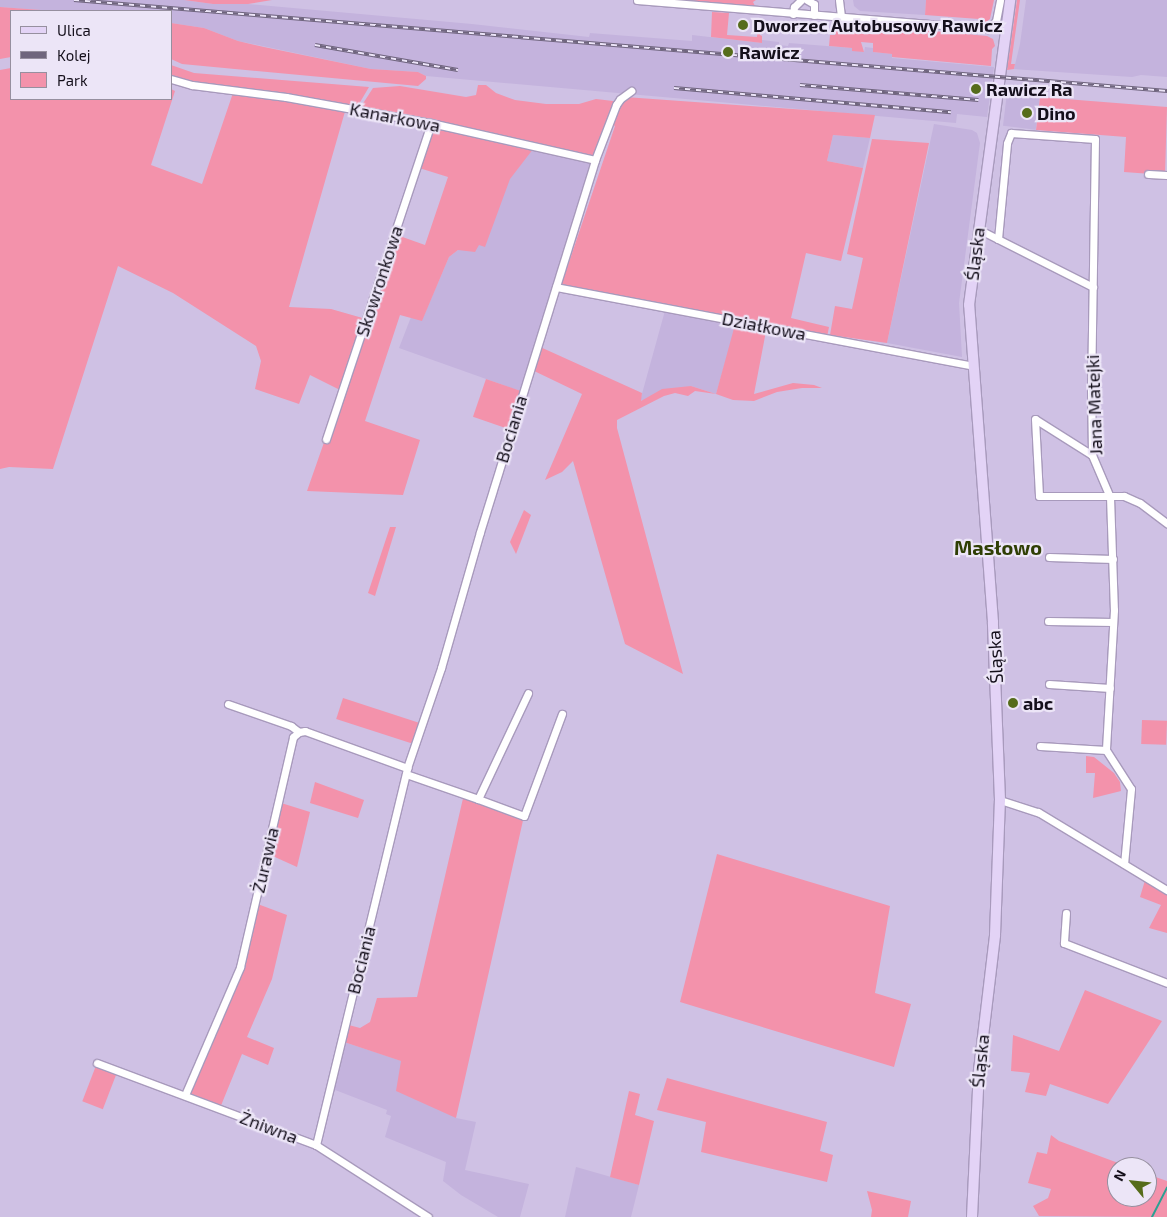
<!DOCTYPE html>
<meta charset="utf-8">
<style>
body{margin:0}
#map{position:relative;width:1167px;height:1217px;overflow:hidden;background:#cfc1e4;font-family:"Exo 2",sans-serif}
div>[style]{position:absolute}
.built>*{inset:0;background:#c4b3dd;transform-origin:0 0}
.green>*{inset:0;background:#f392ab;transform-origin:0 0}
.stream>*{height:2px;margin:-1px;padding:0 1px;transform-origin:1px;border-radius:1px;background:#2ca093}
.roads{filter:drop-shadow(1px 0 #a89abc) drop-shadow(-1px 0 #a89abc) drop-shadow(0 1px #a89abc) drop-shadow(0 -1px #a89abc)}
.street>*{height:7px;margin:-3.5px;padding:0 3.5px;transform-origin:3.5px;border-radius:3.5px;background:#fff}
.secondary>*{height:10px;margin:-5px;padding:0 5px;transform-origin:5px;border-radius:5px;background:#e3d3f6}
.rail>*{height:4px;margin-top:-2px;transform-origin:0;background:repeating-linear-gradient(90deg,#ece5f7 0 5.5px,#6f657d 0 11px);box-sizing:border-box;border-block:1px solid #6f657d}
.dots>*{width:14px;height:14px;translate:-50% -50%;box-sizing:border-box;border:2px solid #ece5f7;border-radius:50%}
span{translate:-50% -50%;white-space:nowrap;text-align:center;line-height:1.15;-webkit-text-stroke:4.5px #ece5f7;paint-order:stroke}
.poi-label{font-size:18px;color:#140f1b;font-weight:700}
.left{translate:0 -50%;text-align:left}
.street-label{font-size:18px;color:#140f1b}
.quarter-label{font-size:20px;color:#2f3e04;font-weight:700}
.legend{position:absolute;left:10px;top:10px;width:162px;height:90px;box-sizing:border-box;background:#ece5f7;border:1px solid #968f9f;margin:0;padding:6px 9px;list-style:none;font-size:15px;color:#140f1b}
.legend li{display:flex;align-items:center;gap:10px;height:25px}
.legend b{width:25px;border:1px solid #968f9f}
.north{position:absolute;left:1107px;top:1157px;width:50px;height:50px;box-sizing:border-box;background:#ece5f7;border:1px solid #968f9f;border-radius:50%;rotate:298deg;font-size:14px;font-weight:700;line-height:20px;text-align:center;color:#140f1b}
.north::after{content:'';display:block;margin:auto;width:18px;height:22px;background:#566c1b;clip-path:polygon(50% 0,100% 100%,50% 72%,0 100%)}
</style>
<div id="map">
<div class="built">
<i style="clip-path:polygon(0 0,184px 0,213px 4px,248px 4px,472px 24px,589px 37px,590px 33px,692px 41px,692px 35px,762px 43px,762px 40px,779px 42px,779px 45px,788px 46px,789px 43px,852px 48px,864px 52px,865px 47px,873px 48px,873px 52px,892px 54px,892px 58px,994px 67px,987px 117px,957px 114px,956px 123px,426px 76px,418px 72px,371px 69px,238px 41px,204px 28px,171px 23px,171px 11px,53px 11px,0 7px)"></i>
<i style="clip-path:polygon(853px 0,926px 0,925px 15px,860px 11px,854px 6px)"></i>
<i style="clip-path:polygon(1026px 0,1167px 0,1167px 77px,1141px 75px,1132px 77px,1014px 69px,1020px 44px)"></i>
<i style="left:1007px;top:93px;width:33px;height:33px;rotate:7deg"></i>
<i style="clip-path:polygon(934px 124px,972px 130px,977px 133px,980px 143px,959px 303px,962px 357px,887px 343px)"></i>
<i style="clip-path:polygon(833px 135px,870px 138px,863px 168px,827px 161px)"></i>
<i style="clip-path:polygon(531px 145px,595px 160px,523px 392px,399px 348px,411px 317px,422px 320px,449px 257px,458px 250px,468px 250px,495px 196px)"></i>
<i style="clip-path:polygon(666px 307px,737px 321px,716px 394px,691px 386px,640px 401px)"></i>
<i style="clip-path:polygon(341px 1041px,402px 1061px,456px 1118px,476px 1122px,465px 1170px,529px 1184px,520px 1217px,498px 1217px,461px 1195px,443px 1181px,446px 1162px,385px 1137px,391px 1116px,386px 1114px,387px 1110px,330px 1088px)"></i>
<i style="clip-path:polygon(576px 1167px,639px 1185px,631px 1217px,565px 1217px)"></i>
</div>
<div class="green">
<i style="clip-path:polygon(184px 0,272px 0,248px 4px,213px 4px)"></i>
<i style="clip-path:polygon(688px 0,756px 0,753px 2px,756px 8px)"></i>
<i style="clip-path:polygon(926px 0,994px 0,990px 19px,986px 22px,978px 23px,979px 19px,925px 15px)"></i>
<i style="clip-path:polygon(1017px 0,1020px 0,1011px 64px,1015px 64px,1014px 69px,1007px 70px)"></i>
<i style="clip-path:polygon(0 7px,41px 10px,53px 11px,11px 11px,11px 57px,0 59px)"></i>
<i style="clip-path:polygon(712px 12px,729px 13px,727px 35px,757px 37px,759px 19px,761px 20px,760px 35px,762px 36px,762px 43px,711px 37px)"></i>
<i style="clip-path:polygon(836px 22px,987px 36px,993px 39px,995px 46px,992px 49px,991px 66px,892px 57px,892px 54px,873px 52px,873px 43px,861px 42px,864px 52px,852px 51px,852px 48px,829px 46px,830px 35px,835px 35px)"></i>
<i style="clip-path:polygon(171px 23px,204px 28px,238px 41px,264px 47px,371px 69px,418px 72px,426px 76px,426px 79px,418px 86px,182px 64px,171px 59px)"></i>
<i style="clip-path:polygon(171px 65px,194px 73px,369px 87px,356px 109px,346px 108px,289px 307px,331px 309px,366px 319px,394px 234px,425px 245px,448px 177px,416px 167px,431px 123px,363px 111px,362px 105px,373px 88px,400px 86px,466px 97px,476px 95px,478px 85px,486px 85px,496px 93px,515px 100px,546px 104px,579px 104px,596px 99px,613px 101px,616px 105px,625px 97px,875px 115px,870px 138px,833px 135px,827px 161px,863px 168px,841px 261px,806px 253px,791px 318px,829px 327px,827px 337px,767px 326px,754px 394px,793px 383px,814px 385px,822px 388px,802px 388px,777px 392px,754px 401px,733px 400px,716px 394px,695px 391px,688px 396px,675px 393px,664px 396px,617px 420px,617px 428px,683px 674px,625px 644px,573px 461px,562px 472px,545px 480px,582px 394px,530px 369px,538px 346px,642px 393px,641px 401px,662px 389px,691px 386px,716px 394px,736px 321px,556px 287px,558px 281px,563px 280px,615px 126px,609px 123px,595px 160px,537px 144px,510px 179px,485px 247px,479px 245px,475px 252px,458px 250px,449px 257px,422px 321px,400px 315px,365px 421px,420px 440px,403px 495px,307px 491px,342px 391px,310px 375px,299px 404px,255px 389px,261px 361px,256px 346px,173px 293px,118px 266px,53px 469px,9px 467px,0 469px,0 70px,11px 68px,11px 99px,171px 99px,171px 89px,175px 91px,151px 165px,202px 184px,234px 90px,171px 79px)"></i>
<i style="clip-path:polygon(1040px 97px,1167px 107px,1165px 175px,1124px 172px,1126px 137px,1036px 130px)"></i>
<i style="clip-path:polygon(872px 139px,929px 143px,887px 343px,830px 335px,835px 306px,852px 309px,863px 258px,847px 254px)"></i>
<i style="left:486px;top:379px;width:39px;height:40px;rotate:19deg"></i>
<i style="clip-path:polygon(524px 510px,531px 515px,516px 554px,510px 542px)"></i>
<i style="clip-path:polygon(390px 527px,396px 527px,375px 596px,368px 593px)"></i>
<i style="left:343px;top:698px;width:83px;height:22px;rotate:18deg"></i>
<i style="left:1142px;top:720px;width:25px;height:24px;rotate:2deg"></i>
<i style="clip-path:polygon(1086px 756px,1094px 757px,1114px 773px,1120px 782px,1121px 791px,1093px 798px,1095px 773px,1086px 773px)"></i>
<i style="clip-path:polygon(315px 782px,364px 800px,358px 818px,310px 803px)"></i>
<i style="clip-path:polygon(464px 794px,524px 816px,456px 1118px,396px 1091px,401px 1061px,341px 1041px,345px 1024px,360px 1028px,370px 1022px,377px 998px,417px 997px)"></i>
<i style="clip-path:polygon(278px 802px,310px 812px,297px 867px,266px 853px)"></i>
<i style="clip-path:polygon(717px 854px,890px 906px,875px 993px,911px 1004px,894px 1067px,680px 1002px)"></i>
<i style="clip-path:polygon(1146px 877px,1167px 890px,1167px 933px,1149px 928px,1161px 905px,1140px 897px)"></i>
<i style="clip-path:polygon(255px 903px,287px 915px,272px 979px,247px 1037px,274px 1048px,268px 1065px,242px 1054px,220px 1108px,185px 1095px,240px 967px)"></i>
<i style="clip-path:polygon(1085px 990px,1162px 1021px,1108px 1104px,1050px 1084px,1046px 1096px,1025px 1092px,1030px 1073px,1011px 1071px,1013px 1035px,1059px 1051px)"></i>
<i style="left:97px;top:1063px;width:22px;height:41px;rotate:21deg"></i>
<i style="clip-path:polygon(667px 1078px,827px 1122px,820px 1151px,833px 1155px,827px 1182px,701px 1152px,706px 1122px,657px 1110px)"></i>
<i style="clip-path:polygon(629px 1091px,640px 1094px,635px 1115px,654px 1121px,639px 1185px,610px 1177px)"></i>
<i style="clip-path:polygon(1051px 1135px,1059px 1141px,1129px 1167px,1117px 1167px,1117px 1197px,1147px 1197px,1147px 1174px,1167px 1181px,1167px 1217px,1039px 1216px,1033px 1206px,1048px 1198px,1051px 1189px,1028px 1183px,1037px 1152px,1047px 1154px)"></i>
<i style="clip-path:polygon(867px 1191px,911px 1201px,908px 1217px,871px 1217px,872px 1210px)"></i>
</div>
<div class="stream">
<i style="left:1152px;top:1217px;width:33px;rotate:-63deg"></i>
</div>
<div class="roads">
<div class="street">
<i style="left:637px;top:0;width:352px;rotate:4.7deg"></i>
<i style="left:988px;top:29px;width:11px;rotate:-45deg"></i>
<i style="left:996px;top:21px;width:21px;rotate:-79deg"></i>
<i style="left:807px;top:0;width:8px;rotate:30deg"></i>
<i style="left:814px;top:4px;width:11px;rotate:90deg"></i>
<i style="left:839px;top:0;width:17px;rotate:83deg"></i>
<i style="left:793px;top:14px;width:7px;rotate:-82deg"></i>
<i style="left:794px;top:7px;width:10px;rotate:-45deg"></i>
<i style="left:171px;top:79px;width:22px;rotate:16deg"></i>
<i style="left:192px;top:85px;width:95px;rotate:7.3deg"></i>
<i style="left:286px;top:97px;width:147px;rotate:10.2deg"></i>
<i style="left:431px;top:123px;width:168px;rotate:12.7deg"></i>
<i style="left:1148px;top:174px;width:19px;rotate:3deg"></i>
<i style="left:978px;top:229px;width:129px;rotate:26.8deg"></i>
<i style="left:998px;top:239px;width:96px;rotate:-84.6deg"></i>
<i style="left:1007px;top:143px;width:11px;rotate:-68deg"></i>
<i style="left:1011px;top:133px;width:84px;rotate:4.1deg"></i>
<i style="left:1095px;top:139px;width:250px;rotate:90.9deg"></i>
<i style="left:1091px;top:389px;width:66px;rotate:89.1deg"></i>
<i style="left:1092px;top:455px;width:46px;rotate:66.8deg"></i>
<i style="left:1110px;top:497px;width:113px;rotate:88deg"></i>
<i style="left:1114px;top:610px;width:140px;rotate:93.3deg"></i>
<i style="left:1106px;top:750px;width:46px;rotate:57.3deg"></i>
<i style="left:1131px;top:789px;width:75px;rotate:95.3deg"></i>
<i style="left:556px;top:287px;width:424px;rotate:10.7deg"></i>
<i style="left:326px;top:439px;width:333px;rotate:-71.6deg"></i>
<i style="left:1092px;top:455px;width:67px;rotate:-147.7deg"></i>
<i style="left:1035px;top:419px;width:77px;rotate:87deg"></i>
<i style="left:1039px;top:496px;width:85px"></i>
<i style="left:1124px;top:496px;width:17px;rotate:24deg"></i>
<i style="left:1140px;top:503px;width:34px;rotate:37deg"></i>
<i style="left:1049px;top:557px;width:64px;rotate:1.8deg"></i>
<i style="left:1048px;top:621px;width:65px;rotate:0.9deg"></i>
<i style="left:1049px;top:684px;width:61px;rotate:3.8deg"></i>
<i style="left:228px;top:704px;width:67px;rotate:19.2deg"></i>
<i style="left:291px;top:726px;width:10px;rotate:37deg"></i>
<i style="left:1040px;top:746px;width:66px;rotate:3.5deg"></i>
<i style="left:406px;top:774px;width:76px;rotate:19.1deg"></i>
<i style="left:478px;top:799px;width:117px;rotate:-64.7deg"></i>
<i style="left:478px;top:799px;width:49px;rotate:20.3deg"></i>
<i style="left:524px;top:816px;width:109px;rotate:-69.6deg"></i>
<i style="left:1000px;top:800px;width:40px;rotate:18deg"></i>
<i style="left:1038px;top:812px;width:151px;rotate:31.2deg"></i>
<i style="left:1066px;top:913px;width:30px;rotate:94deg"></i>
<i style="left:1064px;top:943px;width:110px;rotate:21.2deg"></i>
<i style="left:97px;top:1063px;width:234px;rotate:20.5deg"></i>
<i style="left:316px;top:1145px;width:133px;rotate:32.7deg"></i>
<i style="left:185px;top:1095px;width:139px;rotate:-66.7deg"></i>
<i style="left:240px;top:967px;width:236px;rotate:-77deg"></i>
<i style="left:293px;top:737px;width:8px;rotate:-40deg"></i>
<i style="left:299px;top:732px;width:6px;rotate:-9deg"></i>
<i style="left:305px;top:731px;width:109px;rotate:19.9deg"></i>
<i style="left:316px;top:1145px;width:388px;rotate:-76.4deg"></i>
<i style="left:407px;top:768px;width:106px;rotate:-71.2deg"></i>
<i style="left:441px;top:668px;width:141px;rotate:-74deg"></i>
<i style="left:480px;top:532px;width:389px;rotate:-72.8deg"></i>
<i style="left:595px;top:160px;width:59px;rotate:-69.1deg"></i>
<i style="left:616px;top:105px;width:7px;rotate:-56deg"></i>
<i style="left:620px;top:99px;width:14px;rotate:-36deg"></i>
</div>
<div class="secondary">
<i style="left:972px;top:1217px;width:147px;rotate:-87.3deg"></i>
<i style="left:979px;top:1070px;width:136px;rotate:-83.2deg"></i>
<i style="left:995px;top:935px;width:135px;rotate:-87.9deg"></i>
<i style="left:1000px;top:800px;width:178px;rotate:-92.3deg"></i>
<i style="left:993px;top:622px;width:318px;rotate:-94.3deg"></i>
<i style="left:969px;top:305px;width:308px;rotate:-82.3deg"></i>
</div>
</div>
<div class="rail">
<i style="left:74px;top:0;width:1097px;rotate:4.76deg"></i>
<i style="left:315px;top:45px;width:145px;rotate:9.9deg"></i>
<i style="left:800px;top:85px;width:179px;rotate:4.8deg"></i>
<i style="left:674px;top:88px;width:278px;rotate:5deg"></i>
</div>
<div class="dots">
<i style="left:743px;top:25px;background:#566c1b"></i>
<i style="left:728px;top:52px;background:#566c1b"></i>
<i style="left:976px;top:89px;background:#566c1b"></i>
<i style="left:1027px;top:113px;background:#566c1b"></i>
<i style="left:1013px;top:703px;background:#566c1b"></i>
</div>
<div class="poi-label">
<span class="left" style="left:753px;top:25px">Dworzec Autobusowy Rawicz</span>
<span class="left" style="left:739px;top:52px">Rawicz</span>
<span class="left" style="left:986px;top:89px">Rawicz Ra</span>
<span class="left" style="left:1037px;top:113px">Dino</span>
<span class="left" style="left:1023px;top:703px">abc</span>
</div>
<div class="street-label">
<span style="left:395px;top:117px;rotate:11deg">Kanarkowa</span>
<span style="left:975px;top:254px;rotate:-83deg">Śląska</span>
<span style="left:379px;top:281px;rotate:-72deg">Skowronkowa</span>
<span style="left:764px;top:326px;rotate:11deg">Działkowa</span>
<span style="left:1094px;top:405px;rotate:-92deg">Jana Matejki</span>
<span style="left:511px;top:429px;rotate:-73deg">Bociania</span>
<span style="left:995px;top:657px;rotate:-93deg">Śląska</span>
<span style="left:265px;top:860px;rotate:-77deg">Żurawia</span>
<span style="left:361px;top:960px;rotate:-76deg">Bociania</span>
<span style="left:980px;top:1061px;rotate:-84deg">Śląska</span>
<span style="left:269px;top:1127px;rotate:21deg">Żniwna</span>
</div>
<div class="quarter-label">
<span style="left:998px;top:547px">Masłowo</span>
</div>
<ul class="legend">
<li><b style="height:6px;background:#e3d3f6"></b>Ulica</li>
<li><b style="height:6px;background:#6f657d"></b>Kolej</li>
<li><b style="height:14px;background:#f392ab"></b>Park</li>
</ul>
<div class="north">N</div>
</div>
